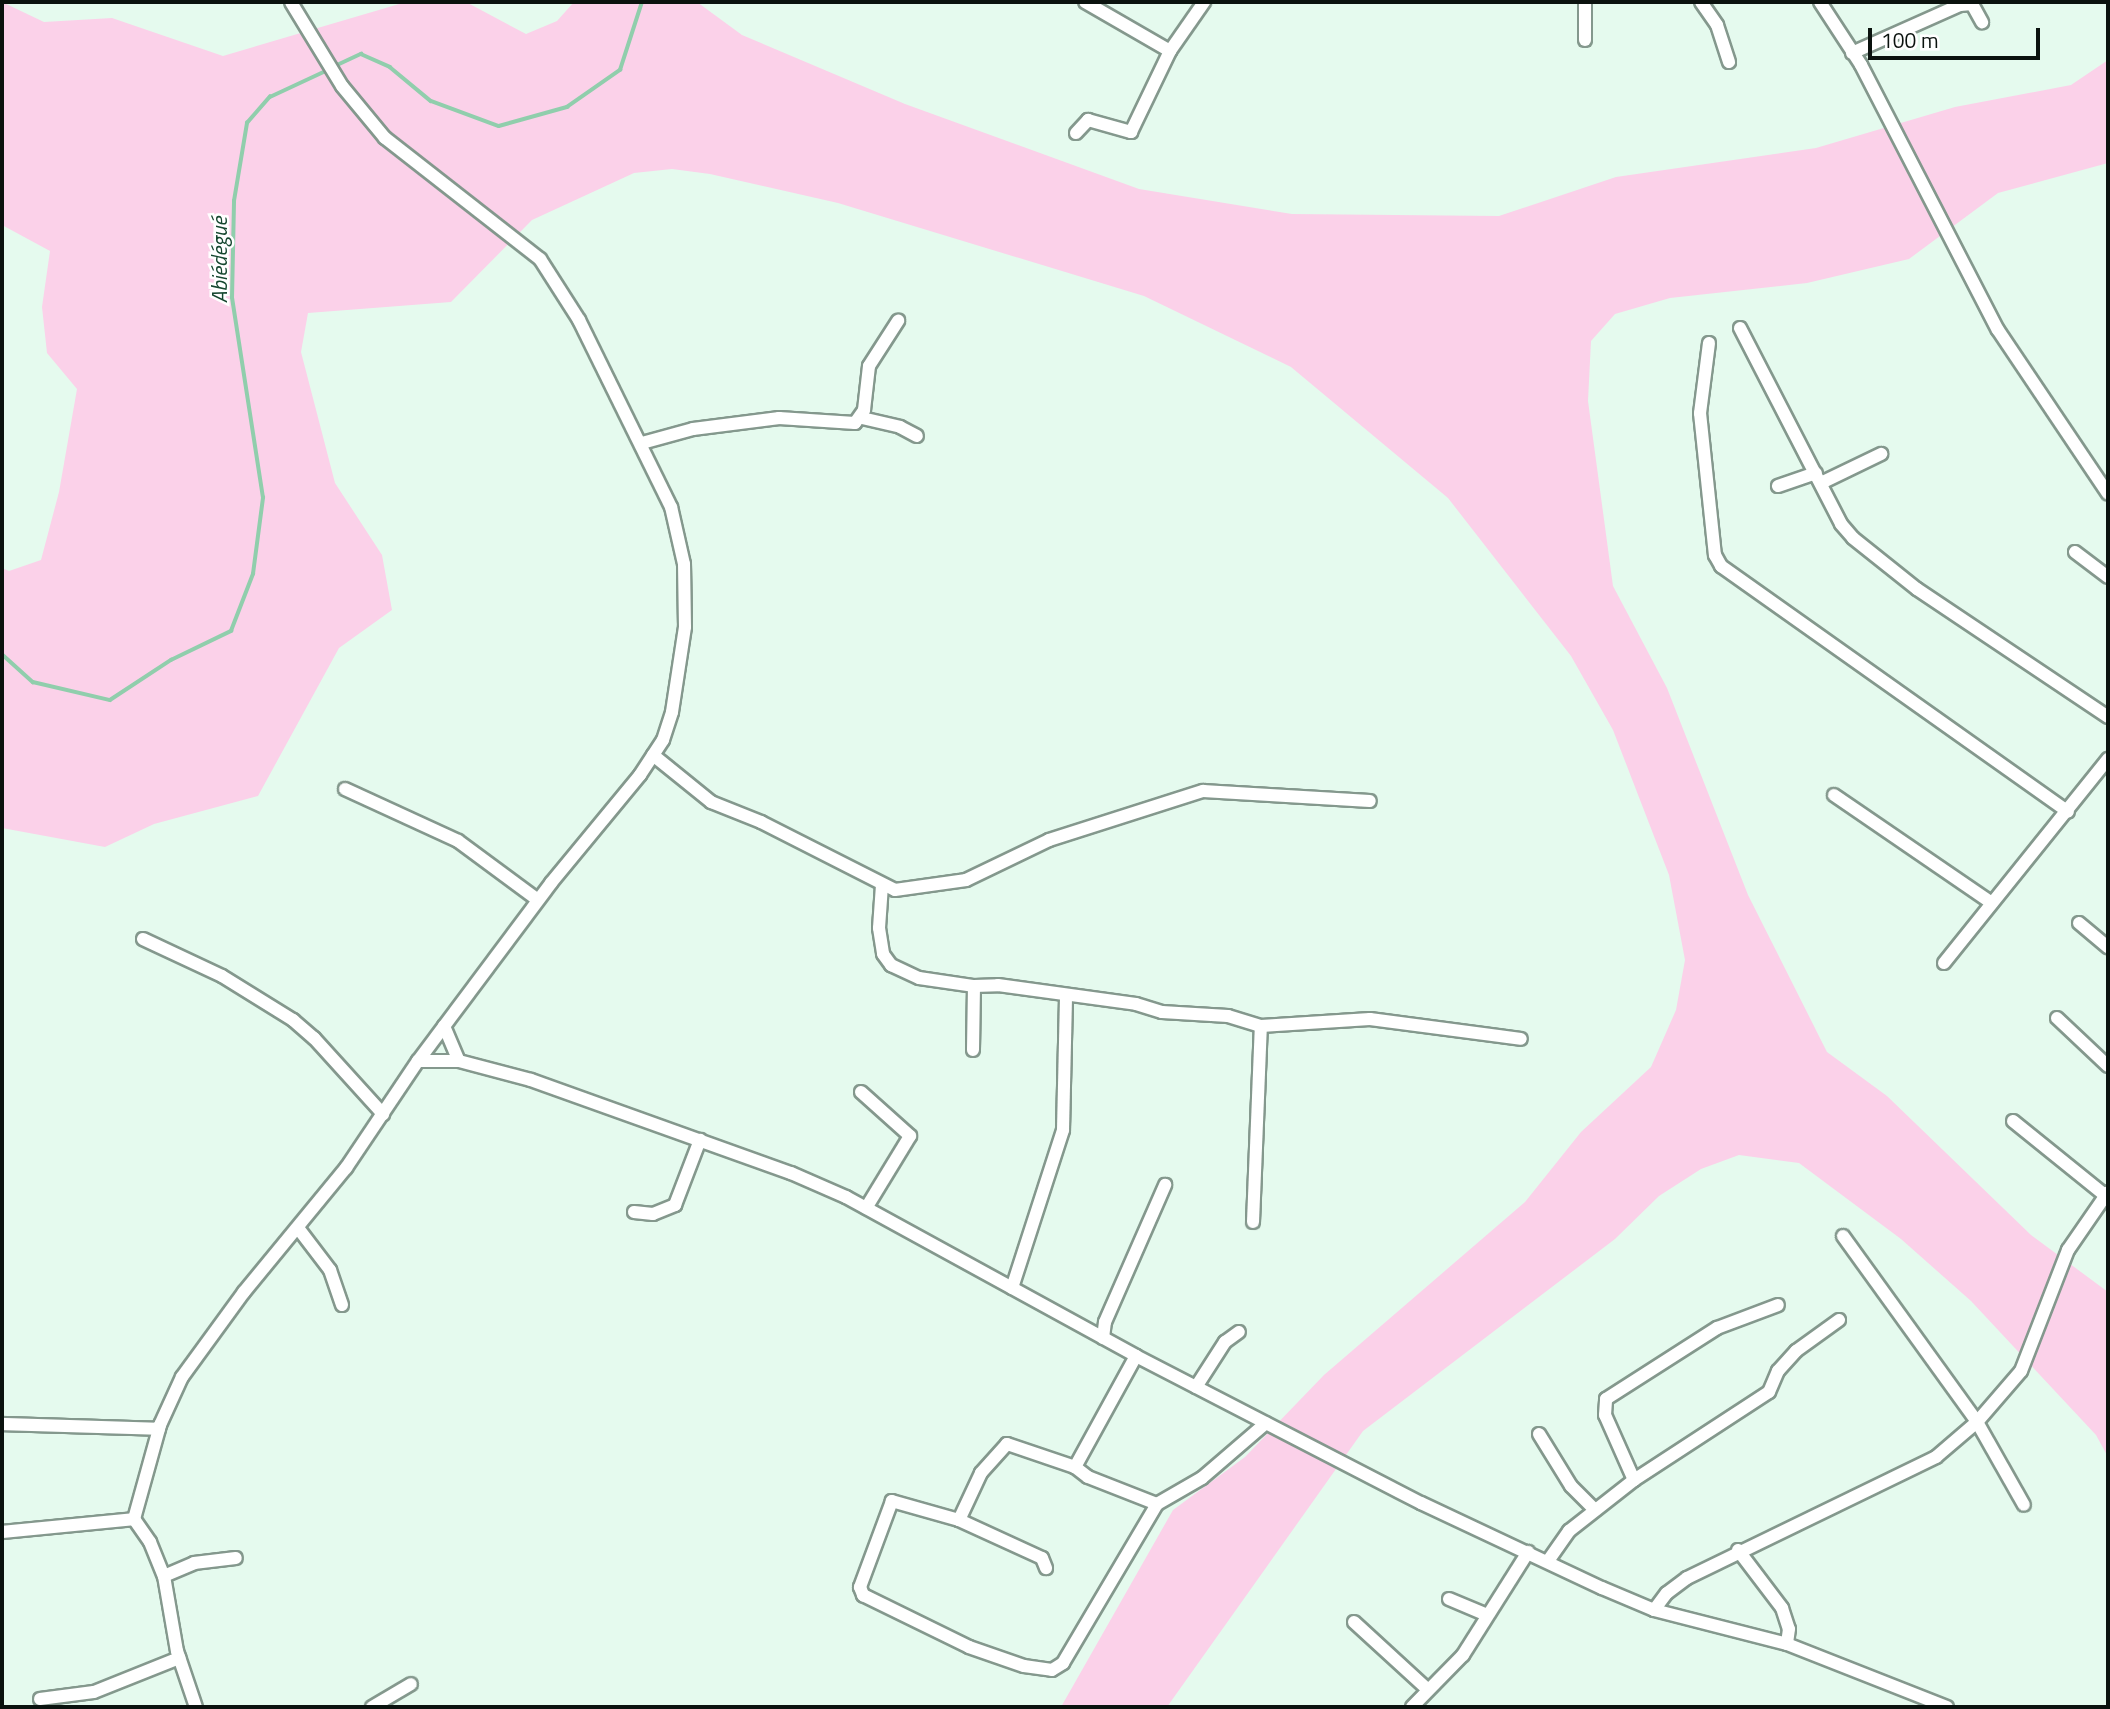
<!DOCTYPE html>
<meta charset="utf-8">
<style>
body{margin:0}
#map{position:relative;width:2110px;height:1709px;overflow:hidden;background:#e5faee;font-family:"Titillium Web",sans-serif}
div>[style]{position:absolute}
.green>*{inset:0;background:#fbd1e9}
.stream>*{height:3.5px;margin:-1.75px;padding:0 1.75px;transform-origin:1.75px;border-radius:1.75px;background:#90ceac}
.roads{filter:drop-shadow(2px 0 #84988d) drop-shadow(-2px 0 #84988d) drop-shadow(0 2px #84988d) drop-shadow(0 -2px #84988d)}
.street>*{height:12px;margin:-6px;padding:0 6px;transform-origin:6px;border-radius:6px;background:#fff}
span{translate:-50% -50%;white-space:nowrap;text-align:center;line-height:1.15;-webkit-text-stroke:5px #fff;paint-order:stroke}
.water-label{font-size:21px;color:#15462f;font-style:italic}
.frame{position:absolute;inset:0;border:4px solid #0a120e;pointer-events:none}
.scale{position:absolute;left:1868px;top:28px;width:172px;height:32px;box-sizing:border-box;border:4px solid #0a120e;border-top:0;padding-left:9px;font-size:21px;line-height:24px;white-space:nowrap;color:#0a120e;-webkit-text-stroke:5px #fff;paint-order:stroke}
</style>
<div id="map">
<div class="green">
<i style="clip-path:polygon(2px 2px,44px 22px,112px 18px,223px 56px,406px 2px,466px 2px,526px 34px,557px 21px,574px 2px,697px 2px,742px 35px,905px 104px,1139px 189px,1292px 214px,1499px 216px,1616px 177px,1816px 148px,1955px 107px,2071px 85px,2108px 60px,2108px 163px,1998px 193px,1909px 259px,1807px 283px,1670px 298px,1615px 314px,1591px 341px,1588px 401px,1613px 586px,1667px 688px,1748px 895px,1827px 1052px,1887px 1096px,2031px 1235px,2108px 1292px,2108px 1457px,2096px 1435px,1971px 1301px,1901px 1239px,1799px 1163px,1739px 1155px,1701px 1169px,1659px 1196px,1615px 1239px,1363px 1431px,1167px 1707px,1061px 1707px,1173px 1510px,1245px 1457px,1324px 1375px,1525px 1202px,1581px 1132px,1651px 1067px,1676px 1010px,1685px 960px,1669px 875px,1613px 730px,1571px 656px,1448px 498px,1291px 367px,1144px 296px,838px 203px,710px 174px,672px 169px,634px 173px,532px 220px,451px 302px,308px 313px,301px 352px,335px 483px,382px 555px,392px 610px,339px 648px,258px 796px,154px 824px,105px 847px,2px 828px,2px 568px,9px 571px,41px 560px,59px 492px,77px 389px,47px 353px,42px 307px,50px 251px,2px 225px)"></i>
</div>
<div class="stream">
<i style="left:335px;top:66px;width:29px;rotate:-25deg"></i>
<i style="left:361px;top:54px;width:32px;rotate:24deg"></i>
<i style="left:390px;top:67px;width:53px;rotate:39.7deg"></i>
<i style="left:431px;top:101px;width:72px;rotate:20.2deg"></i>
<i style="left:499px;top:126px;width:71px;rotate:-15.6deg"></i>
<i style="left:567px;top:107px;width:65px;rotate:-34.9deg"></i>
<i style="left:620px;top:70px;width:71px;rotate:-72.1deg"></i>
<i style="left:2px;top:654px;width:42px;rotate:42.1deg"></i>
<i style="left:33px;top:682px;width:79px;rotate:13.2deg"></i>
<i style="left:110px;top:700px;width:73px;rotate:-33.3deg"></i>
<i style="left:171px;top:660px;width:67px;rotate:-25.8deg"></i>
<i style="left:231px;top:631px;width:61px;rotate:-68.9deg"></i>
<i style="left:253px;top:574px;width:77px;rotate:-82.5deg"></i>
<i style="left:263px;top:498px;width:202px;rotate:-98.8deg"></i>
<i style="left:232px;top:298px;width:97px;rotate:-88.8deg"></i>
<i style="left:234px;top:201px;width:79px;rotate:-80.5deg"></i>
<i style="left:247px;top:123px;width:35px;rotate:-49deg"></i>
<i style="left:270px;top:97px;width:64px;rotate:-25deg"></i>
</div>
<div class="roads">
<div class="street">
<i style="left:1701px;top:2px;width:28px;rotate:55deg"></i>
<i style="left:1717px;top:25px;width:39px;rotate:72deg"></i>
<i style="left:1820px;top:2px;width:75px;rotate:56.9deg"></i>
<i style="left:1861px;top:65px;width:298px;rotate:62.7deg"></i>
<i style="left:1998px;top:330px;width:197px;rotate:56.1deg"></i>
<i style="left:1585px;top:40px;width:38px;rotate:-90deg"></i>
<i style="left:1170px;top:51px;width:60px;rotate:-55.2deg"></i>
<i style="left:1852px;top:53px;width:118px;rotate:-24deg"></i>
<i style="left:1960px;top:5px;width:12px;rotate:-5deg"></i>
<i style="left:1972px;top:4px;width:21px;rotate:61deg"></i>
<i style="left:1076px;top:133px;width:18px;rotate:-47deg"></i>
<i style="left:1088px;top:120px;width:45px;rotate:15.6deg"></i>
<i style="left:1131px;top:132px;width:90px;rotate:-64.3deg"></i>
<i style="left:1170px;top:51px;width:98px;rotate:-150deg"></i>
<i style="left:1740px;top:328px;width:220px;rotate:62.7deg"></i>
<i style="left:1841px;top:524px;width:18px;rotate:49deg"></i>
<i style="left:1853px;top:538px;width:82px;rotate:38.6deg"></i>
<i style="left:1917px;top:589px;width:230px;rotate:33.8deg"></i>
<i style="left:1709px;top:343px;width:71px;rotate:97.3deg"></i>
<i style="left:1700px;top:413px;width:143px;rotate:84deg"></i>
<i style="left:1715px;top:555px;width:13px;rotate:61deg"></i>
<i style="left:1721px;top:566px;width:425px;rotate:35.3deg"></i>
<i style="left:862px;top:418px;width:39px;rotate:13deg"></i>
<i style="left:900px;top:427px;width:19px;rotate:28deg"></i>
<i style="left:642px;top:443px;width:53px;rotate:-15.4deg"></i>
<i style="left:693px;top:429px;width:87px;rotate:-7.3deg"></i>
<i style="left:779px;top:418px;width:76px;rotate:3.8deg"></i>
<i style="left:855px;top:423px;width:16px;rotate:-55deg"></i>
<i style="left:864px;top:410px;width:44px;rotate:-83.5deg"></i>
<i style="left:869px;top:366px;width:54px;rotate:-57.2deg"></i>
<i style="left:1821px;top:483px;width:67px;rotate:-25.8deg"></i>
<i style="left:1778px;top:486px;width:40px;rotate:-18.9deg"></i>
<i style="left:2075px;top:552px;width:41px;rotate:37.1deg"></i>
<i style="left:653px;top:755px;width:75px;rotate:39deg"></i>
<i style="left:711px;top:802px;width:54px;rotate:21.8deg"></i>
<i style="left:761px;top:822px;width:150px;rotate:26.9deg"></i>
<i style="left:895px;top:890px;width:72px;rotate:-8deg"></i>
<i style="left:966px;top:880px;width:92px;rotate:-25.7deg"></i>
<i style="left:1049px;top:840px;width:162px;rotate:-17.7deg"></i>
<i style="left:1203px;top:791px;width:167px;rotate:3.4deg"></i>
<i style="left:345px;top:789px;width:124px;rotate:24.7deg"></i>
<i style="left:458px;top:841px;width:99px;rotate:36.4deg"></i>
<i style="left:1834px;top:795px;width:191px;rotate:34.4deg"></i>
<i style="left:882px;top:885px;width:43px;rotate:94deg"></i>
<i style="left:879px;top:928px;width:26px;rotate:81deg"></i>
<i style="left:883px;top:954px;width:14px;rotate:54deg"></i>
<i style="left:891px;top:965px;width:31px;rotate:25deg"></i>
<i style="left:919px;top:978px;width:56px;rotate:8.3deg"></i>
<i style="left:974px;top:986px;width:64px;rotate:90.9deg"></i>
<i style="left:2079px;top:923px;width:38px;rotate:40deg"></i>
<i style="left:143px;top:939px;width:87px;rotate:25.1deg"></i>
<i style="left:222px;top:976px;width:84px;rotate:31.8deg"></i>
<i style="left:293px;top:1020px;width:28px;rotate:41deg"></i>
<i style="left:314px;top:1038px;width:103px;rotate:47.8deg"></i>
<i style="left:1944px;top:963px;width:262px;rotate:-51.2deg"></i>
<i style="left:974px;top:986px;width:24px;rotate:-2deg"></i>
<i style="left:998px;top:985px;width:139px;rotate:7.8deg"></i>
<i style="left:1136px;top:1004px;width:27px;rotate:17deg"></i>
<i style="left:1162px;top:1012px;width:66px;rotate:3.5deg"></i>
<i style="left:1228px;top:1016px;width:34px;rotate:17deg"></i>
<i style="left:1261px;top:1026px;width:109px;rotate:-3.7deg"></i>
<i style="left:1370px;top:1019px;width:152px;rotate:7.5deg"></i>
<i style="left:2057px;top:1018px;width:70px;rotate:43.3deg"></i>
<i style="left:444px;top:1026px;width:38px;rotate:67deg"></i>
<i style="left:418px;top:1061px;width:41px"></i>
<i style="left:459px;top:1061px;width:74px;rotate:14.8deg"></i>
<i style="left:531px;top:1080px;width:276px;rotate:19.7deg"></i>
<i style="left:791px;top:1173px;width:60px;rotate:23.6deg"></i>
<i style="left:846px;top:1197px;width:331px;rotate:28.7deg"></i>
<i style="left:1136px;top:1356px;width:321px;rotate:27.3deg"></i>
<i style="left:1421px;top:1503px;width:200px;rotate:25.2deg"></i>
<i style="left:1602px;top:1588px;width:56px;rotate:22.9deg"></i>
<i style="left:1654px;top:1610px;width:137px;rotate:14.3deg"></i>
<i style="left:1787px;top:1644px;width:172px;rotate:21.5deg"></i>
<i style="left:861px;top:1092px;width:66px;rotate:41.9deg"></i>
<i style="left:910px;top:1136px;width:84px;rotate:121.4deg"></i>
<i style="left:2013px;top:1121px;width:119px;rotate:38.9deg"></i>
<i style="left:634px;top:1212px;width:19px;rotate:6deg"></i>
<i style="left:653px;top:1214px;width:24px;rotate:-22deg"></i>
<i style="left:675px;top:1205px;width:70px;rotate:-69deg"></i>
<i style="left:1253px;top:1222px;width:196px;rotate:-87.7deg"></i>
<i style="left:298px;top:1228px;width:53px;rotate:52.7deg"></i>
<i style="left:330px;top:1270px;width:37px;rotate:71deg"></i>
<i style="left:1843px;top:1236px;width:229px;rotate:54.2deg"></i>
<i style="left:1977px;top:1422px;width:95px;rotate:60.5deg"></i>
<i style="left:1012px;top:1288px;width:166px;rotate:-72.1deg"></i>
<i style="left:1063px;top:1130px;width:135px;rotate:-88.7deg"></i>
<i style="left:1103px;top:1338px;width:16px;rotate:-83deg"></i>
<i style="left:1105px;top:1322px;width:150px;rotate:-66.3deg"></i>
<i style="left:1136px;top:1356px;width:127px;rotate:118.8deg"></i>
<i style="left:1075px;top:1467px;width:72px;rotate:-161.3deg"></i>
<i style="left:1007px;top:1444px;width:39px;rotate:132deg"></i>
<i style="left:981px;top:1473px;width:52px;rotate:115.1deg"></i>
<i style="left:959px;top:1520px;width:70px;rotate:-164.2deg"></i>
<i style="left:892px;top:1501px;width:92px;rotate:110.4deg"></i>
<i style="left:860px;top:1587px;width:9px;rotate:69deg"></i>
<i style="left:863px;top:1595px;width:118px;rotate:26.1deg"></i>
<i style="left:969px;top:1647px;width:58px;rotate:19.1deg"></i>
<i style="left:1024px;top:1666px;width:28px;rotate:8deg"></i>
<i style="left:1052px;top:1670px;width:13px;rotate:-32deg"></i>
<i style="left:1063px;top:1663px;width:185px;rotate:-59.4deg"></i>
<i style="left:1157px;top:1504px;width:52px;rotate:-30deg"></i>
<i style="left:1202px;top:1478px;width:84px;rotate:-40.7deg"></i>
<i style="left:1196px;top:1387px;width:54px;rotate:-57.2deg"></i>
<i style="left:1225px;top:1342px;width:17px;rotate:-36deg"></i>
<i style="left:2px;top:1424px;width:157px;rotate:1.8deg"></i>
<i style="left:1539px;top:1434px;width:61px;rotate:58.4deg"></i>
<i style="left:1571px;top:1486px;width:34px;rotate:45deg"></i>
<i style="left:1075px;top:1467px;width:16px;rotate:38deg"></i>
<i style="left:1088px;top:1477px;width:74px;rotate:21.4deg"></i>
<i style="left:1634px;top:1480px;width:71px;rotate:-114deg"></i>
<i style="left:1605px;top:1415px;width:16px;rotate:-86deg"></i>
<i style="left:1606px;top:1399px;width:132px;rotate:-32.6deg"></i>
<i style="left:1717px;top:1328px;width:65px;rotate:-20.7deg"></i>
<i style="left:134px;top:1519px;width:28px;rotate:55deg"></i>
<i style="left:150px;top:1542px;width:37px;rotate:68deg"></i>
<i style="left:164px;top:1576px;width:76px;rotate:80.2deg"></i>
<i style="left:177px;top:1651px;width:59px;rotate:71.3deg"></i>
<i style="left:959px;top:1520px;width:91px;rotate:24.6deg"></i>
<i style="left:1042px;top:1558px;width:11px;rotate:68deg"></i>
<i style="left:2px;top:1532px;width:133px;rotate:-5.6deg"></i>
<i style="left:134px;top:1519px;width:98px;rotate:-74.5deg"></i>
<i style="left:160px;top:1425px;width:53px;rotate:-65.4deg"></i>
<i style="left:182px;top:1377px;width:105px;rotate:-53.9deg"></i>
<i style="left:244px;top:1292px;width:161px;rotate:-50.6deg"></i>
<i style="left:346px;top:1168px;width:129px;rotate:-56.1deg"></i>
<i style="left:418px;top:1061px;width:222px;rotate:-53.2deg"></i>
<i style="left:551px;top:883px;width:140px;rotate:-50.5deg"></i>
<i style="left:640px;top:775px;width:42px;rotate:-56.7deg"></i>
<i style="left:663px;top:740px;width:29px;rotate:-72deg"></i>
<i style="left:672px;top:712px;width:86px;rotate:-81.3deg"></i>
<i style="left:685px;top:627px;width:63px;rotate:-90.9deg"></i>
<i style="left:684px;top:564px;width:58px;rotate:-102.8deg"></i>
<i style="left:671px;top:507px;width:208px;rotate:-116.2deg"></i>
<i style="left:579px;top:320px;width:72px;rotate:-122.6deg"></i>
<i style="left:540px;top:259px;width:197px;rotate:-142deg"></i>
<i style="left:385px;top:138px;width:67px;rotate:-129.6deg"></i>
<i style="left:342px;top:86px;width:98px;rotate:-121.3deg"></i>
<i style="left:1738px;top:1550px;width:73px;rotate:52.8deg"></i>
<i style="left:1782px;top:1608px;width:22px;rotate:72deg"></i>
<i style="left:1789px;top:1629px;width:15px;rotate:98deg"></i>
<i style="left:1548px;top:1561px;width:37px;rotate:-55deg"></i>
<i style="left:1569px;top:1531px;width:83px;rotate:-38.1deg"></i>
<i style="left:1634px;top:1480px;width:161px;rotate:-33.1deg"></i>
<i style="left:1769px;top:1392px;width:23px;rotate:-67deg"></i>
<i style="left:1778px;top:1371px;width:27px;rotate:-48deg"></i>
<i style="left:1796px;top:1351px;width:53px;rotate:-35.8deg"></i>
<i style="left:164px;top:1576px;width:33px;rotate:-23deg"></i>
<i style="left:194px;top:1563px;width:42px;rotate:-6.8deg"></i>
<i style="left:1449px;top:1599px;width:41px;rotate:22.8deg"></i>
<i style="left:1654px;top:1610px;width:21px;rotate:-53deg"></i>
<i style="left:1667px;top:1593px;width:25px;rotate:-37deg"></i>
<i style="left:1687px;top:1578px;width:277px;rotate:-25.9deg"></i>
<i style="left:1936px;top:1457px;width:54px;rotate:-40.5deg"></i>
<i style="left:1977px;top:1422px;width:67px;rotate:-49.2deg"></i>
<i style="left:2021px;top:1371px;width:130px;rotate:-68.8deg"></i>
<i style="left:2068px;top:1250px;width:70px;rotate:-55.4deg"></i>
<i style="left:1354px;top:1622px;width:99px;rotate:42.5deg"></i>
<i style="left:40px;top:1699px;width:54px;rotate:-7.4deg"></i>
<i style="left:94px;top:1692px;width:92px;rotate:-21.8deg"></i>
<i style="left:372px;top:1707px;width:45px;rotate:-30.5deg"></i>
<i style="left:1412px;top:1707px;width:73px;rotate:-45.6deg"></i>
<i style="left:1463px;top:1655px;width:122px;rotate:-57.7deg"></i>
</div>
</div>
<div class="water-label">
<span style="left:219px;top:260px;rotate:-90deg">Abiédégué</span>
</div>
<div class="frame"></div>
<div class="scale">100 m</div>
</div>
